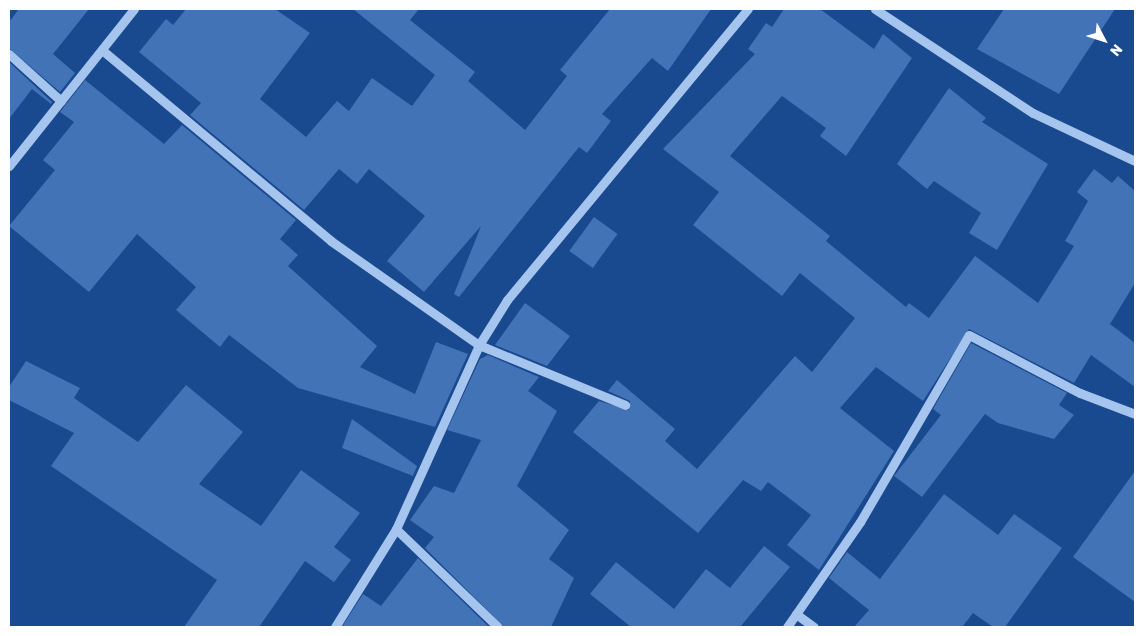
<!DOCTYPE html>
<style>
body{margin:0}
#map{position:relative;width:1144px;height:636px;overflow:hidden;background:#19498e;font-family:Rubik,sans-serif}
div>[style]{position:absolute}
.building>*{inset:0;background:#4273b6;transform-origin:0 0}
.minor>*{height:9px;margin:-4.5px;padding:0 4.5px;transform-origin:4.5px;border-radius:4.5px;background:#a5c5ee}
span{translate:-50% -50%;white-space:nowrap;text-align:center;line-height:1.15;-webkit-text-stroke:4px #19498e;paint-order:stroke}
.frame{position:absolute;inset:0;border:10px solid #fff;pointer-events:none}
.north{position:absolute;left:1079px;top:15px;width:50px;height:50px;-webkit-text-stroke:4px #19498e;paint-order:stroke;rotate:130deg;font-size:14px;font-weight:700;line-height:20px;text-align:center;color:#fff}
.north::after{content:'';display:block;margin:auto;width:18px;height:22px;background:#fff;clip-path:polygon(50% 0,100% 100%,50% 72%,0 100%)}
</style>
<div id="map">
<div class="building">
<i style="clip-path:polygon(19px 9px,89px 9px,53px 54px,75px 73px,60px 92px,9px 48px,9px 22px)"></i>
<i style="clip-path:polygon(186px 9px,275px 9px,310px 33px,260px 99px,306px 137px,337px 101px,349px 111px,372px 78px,412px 106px,435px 75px,353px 9px,419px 9px,410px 20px,475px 72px,468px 81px,525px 130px,567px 76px,560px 70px,610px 9px,711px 9px,668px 71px,652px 58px,602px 114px,611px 121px,587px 153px,579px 147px,459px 297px,454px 294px,481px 226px,424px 292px,387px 261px,425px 216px,369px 169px,357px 184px,339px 169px,304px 210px,190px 115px,201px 103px,139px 52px,166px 19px,173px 25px)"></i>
<i style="clip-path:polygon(784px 9px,820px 9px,874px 49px,883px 34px,912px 58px,846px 156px,820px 136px,826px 128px,782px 96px,730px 156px,830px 236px,826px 241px,906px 307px,909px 303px,929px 318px,975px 256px,1038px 303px,1074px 246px,1065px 241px,1088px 201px,1077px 192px,1094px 169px,1112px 183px,1118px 176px,1135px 191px,1135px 283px,1110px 324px,1135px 343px,1135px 387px,1091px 355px,1074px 383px,969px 329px,923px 401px,876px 367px,840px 408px,894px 451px,819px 570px,787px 545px,811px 515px,768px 482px,761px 491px,743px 480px,698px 533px,573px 432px,599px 401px,629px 410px,630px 401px,608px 391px,617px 380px,675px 429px,665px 441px,697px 469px,795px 356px,812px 372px,855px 318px,800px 273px,782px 296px,693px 225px,719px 192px,663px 149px,755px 54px,748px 49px,766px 23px,772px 27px)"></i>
<i style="clip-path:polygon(1004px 9px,1115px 9px,1059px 94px,977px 49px)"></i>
<i style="clip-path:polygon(9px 62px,52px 102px,51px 104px,32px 89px,9px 119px)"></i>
<i style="clip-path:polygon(85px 80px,164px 144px,182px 125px,296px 220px,280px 239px,298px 255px,288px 266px,377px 346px,360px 367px,415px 394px,436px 342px,468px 354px,435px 427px,298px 388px,229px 335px,220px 347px,176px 310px,196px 287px,137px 234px,89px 292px,9px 226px,55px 170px,43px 160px,74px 122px,60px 112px)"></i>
<i style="clip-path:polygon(949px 88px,986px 118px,982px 122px,1048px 164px,997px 250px,969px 233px,981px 213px,934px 181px,927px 189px,897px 164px)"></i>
<i style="left:594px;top:217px;width:29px;height:42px;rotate:36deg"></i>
<i style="clip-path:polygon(525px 303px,570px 336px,547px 366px,495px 345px)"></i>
<i style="clip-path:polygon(971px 343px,1067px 393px,1059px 405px,1074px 415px,1054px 439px,998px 423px,985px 414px,922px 497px,894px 476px,941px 415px,933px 409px)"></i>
<i style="clip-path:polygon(488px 355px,539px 377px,528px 391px,557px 411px,517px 486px,569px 530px,549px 559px,574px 578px,551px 627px,504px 627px,425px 548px,434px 537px,410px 520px,434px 486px,454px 493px,481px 440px,447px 430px,480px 359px)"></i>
<i style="clip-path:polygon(26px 361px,80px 388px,74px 398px,138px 442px,186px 385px,243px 432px,199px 484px,261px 526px,301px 470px,360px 513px,334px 547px,351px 560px,334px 582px,305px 561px,259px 627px,184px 627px,217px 580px,51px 466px,74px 433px,9px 400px,9px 387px)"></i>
<i style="clip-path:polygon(352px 419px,417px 466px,413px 476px,342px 448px)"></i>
<i style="clip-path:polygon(1135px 471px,1135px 602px,1073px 557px)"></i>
<i style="clip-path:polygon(944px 494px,998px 535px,1014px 514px,1062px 548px,1005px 627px,993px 627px,973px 613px,962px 627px,854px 627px,869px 610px,829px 578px,847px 552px,880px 579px)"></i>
<i style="clip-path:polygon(764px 546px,790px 567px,740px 627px,631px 627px,590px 594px,616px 562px,674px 609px,706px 569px,730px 588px)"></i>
<i style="clip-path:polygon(418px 558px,489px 627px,342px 627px,363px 594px,381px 606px)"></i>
</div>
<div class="minor">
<i style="left:875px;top:9px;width:189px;rotate:33.4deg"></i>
<i style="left:1033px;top:113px;width:113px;rotate:25.2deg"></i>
<i style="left:102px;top:50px;width:298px;rotate:39.8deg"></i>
<i style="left:331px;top:241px;width:181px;rotate:35.1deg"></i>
<i style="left:479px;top:345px;width:158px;rotate:22.3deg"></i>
<i style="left:9px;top:54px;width:70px;rotate:42.1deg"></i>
<i style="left:9px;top:166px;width:201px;rotate:-51.5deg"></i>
<i style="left:396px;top:529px;width:141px;rotate:43.9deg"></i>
<i style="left:796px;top:614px;width:22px;rotate:36deg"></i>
<i style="left:335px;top:627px;width:115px;rotate:-58.1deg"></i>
<i style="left:396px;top:529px;width:202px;rotate:-65.7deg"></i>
<i style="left:479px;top:345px;width:53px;rotate:-58.1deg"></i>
<i style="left:507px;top:300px;width:378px;rotate:-50.4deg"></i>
<i style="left:787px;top:627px;width:128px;rotate:-55.2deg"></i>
<i style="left:860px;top:522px;width:216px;rotate:-59.8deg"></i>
<i style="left:969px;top:335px;width:125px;rotate:27.6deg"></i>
<i style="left:1080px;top:393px;width:59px;rotate:20.9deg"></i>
</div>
<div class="frame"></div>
<div class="north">N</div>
</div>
